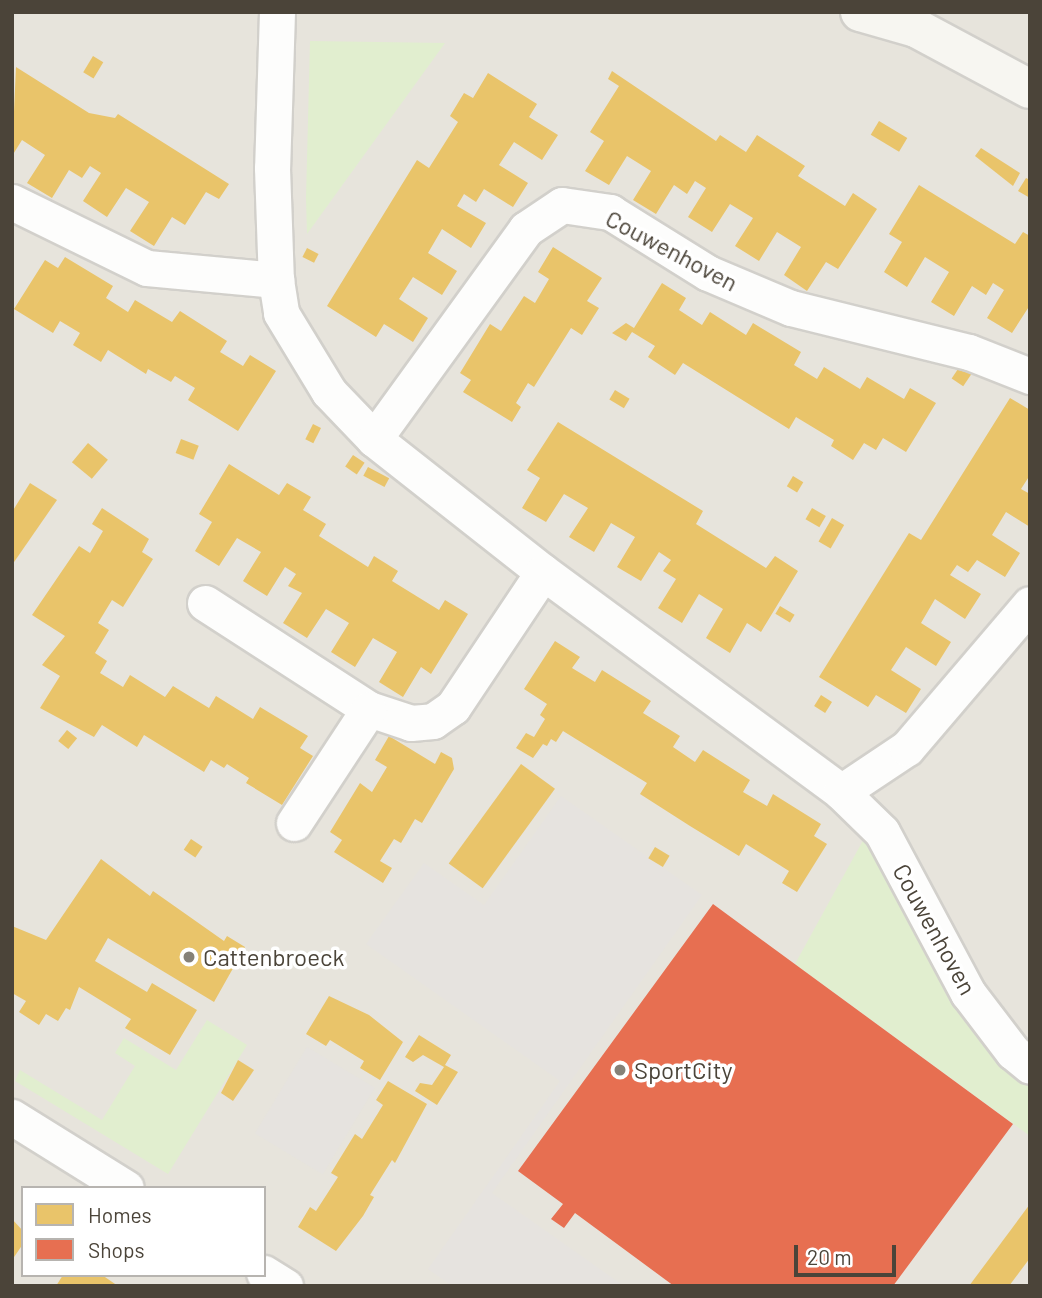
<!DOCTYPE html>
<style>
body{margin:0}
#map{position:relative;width:1042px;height:1298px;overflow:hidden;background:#f4f2ee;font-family:Barlow,sans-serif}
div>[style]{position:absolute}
.residential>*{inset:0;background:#e7e4dc}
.green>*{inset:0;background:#e1eecf}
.parking>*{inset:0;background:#e6e3df;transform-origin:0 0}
.homes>*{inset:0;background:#e9c46a;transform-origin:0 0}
.shops>*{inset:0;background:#e76f51}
.roads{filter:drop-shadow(2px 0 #d2d0cb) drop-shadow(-2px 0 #d2d0cb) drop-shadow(0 2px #d2d0cb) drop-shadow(0 -2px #d2d0cb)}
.street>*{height:35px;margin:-17.5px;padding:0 17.5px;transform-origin:17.5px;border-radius:17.5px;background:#fdfdfc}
.secondary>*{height:38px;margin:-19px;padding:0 19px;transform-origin:19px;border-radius:19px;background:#f7f6f1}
.dots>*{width:19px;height:19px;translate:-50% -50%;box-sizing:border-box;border:4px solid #fff;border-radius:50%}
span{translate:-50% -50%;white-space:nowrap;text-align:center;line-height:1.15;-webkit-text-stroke:7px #fff;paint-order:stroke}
.street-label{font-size:24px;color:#4b4439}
.poi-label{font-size:24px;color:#4b4439}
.left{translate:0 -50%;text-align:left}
.frame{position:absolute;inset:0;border:14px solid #4b4439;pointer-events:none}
.legend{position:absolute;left:21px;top:1186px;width:245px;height:91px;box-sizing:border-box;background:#fff;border:2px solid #b7b4b0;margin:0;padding:9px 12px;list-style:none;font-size:21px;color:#4b4439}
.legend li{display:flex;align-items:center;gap:14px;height:35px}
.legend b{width:35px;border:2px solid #b7b4b0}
.scale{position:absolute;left:794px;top:1245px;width:102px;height:32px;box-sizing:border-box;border:4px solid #4b4439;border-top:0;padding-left:9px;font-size:21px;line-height:24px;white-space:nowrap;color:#4b4439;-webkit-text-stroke:5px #fff;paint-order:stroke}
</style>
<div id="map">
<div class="residential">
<i style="clip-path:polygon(evenodd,12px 12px,1030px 12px,1030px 1286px,12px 1286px,12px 12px,23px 1188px,264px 1188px,264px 1275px,23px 1275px,23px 1188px)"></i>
</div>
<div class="green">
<i style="clip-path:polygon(310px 41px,445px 43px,307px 234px,306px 198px)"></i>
<i style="clip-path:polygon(866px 835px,1030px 1083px,1030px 1136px,795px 964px)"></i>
<i style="clip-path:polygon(207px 1020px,247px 1045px,168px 1174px,15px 1081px,20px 1070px,102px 1120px,135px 1066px,115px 1053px,124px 1038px,176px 1070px)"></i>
</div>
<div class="parking">
<i style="clip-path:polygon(561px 796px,702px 895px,492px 1193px,624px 1286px,452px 1286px,428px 1269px,560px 1081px,366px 944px,424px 863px,484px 905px)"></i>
<i style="left:307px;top:1047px;width:79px;height:101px;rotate:31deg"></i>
</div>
<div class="homes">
<i style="left:93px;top:56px;width:12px;height:19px;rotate:31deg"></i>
<i style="clip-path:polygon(16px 67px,89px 113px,115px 118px,118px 114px,229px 184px,219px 199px,206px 192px,185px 225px,172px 217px,154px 246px,130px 231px,149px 202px,126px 188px,107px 217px,83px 201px,101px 173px,90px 166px,82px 178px,69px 170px,52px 198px,27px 183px,45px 155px,22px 140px,12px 156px)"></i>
<i style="clip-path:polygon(612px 71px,716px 141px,720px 135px,746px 152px,757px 135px,805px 166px,798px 176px,845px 206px,853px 193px,877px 209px,838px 269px,826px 262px,807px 291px,784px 275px,801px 247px,777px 232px,759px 261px,735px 246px,753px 218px,730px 204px,712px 232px,688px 217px,706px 188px,695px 181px,687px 194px,674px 185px,656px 214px,633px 200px,651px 171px,627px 156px,609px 185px,585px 171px,604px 141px,590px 132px,619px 86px,608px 79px)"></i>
<i style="clip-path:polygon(488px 73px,537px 104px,529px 117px,558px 135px,542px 160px,514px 142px,499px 165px,528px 183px,513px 207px,484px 189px,476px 202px,464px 194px,457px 206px,486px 223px,471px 248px,442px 229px,428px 253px,457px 271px,442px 295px,413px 277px,399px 299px,428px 318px,413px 342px,384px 324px,376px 337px,327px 306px,417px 160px,429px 168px,458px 122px,450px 116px,464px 93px,473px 98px)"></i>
<i style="left:879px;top:121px;width:33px;height:16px;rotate:31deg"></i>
<i style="clip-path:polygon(981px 148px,1020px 173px,1013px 186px,975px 156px)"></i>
<i style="clip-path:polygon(1026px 178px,1030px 180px,1030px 198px,1018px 191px)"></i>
<i style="clip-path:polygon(919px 185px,1015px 244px,1023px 232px,1030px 236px,1030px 305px,1012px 333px,987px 318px,1004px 290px,993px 283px,986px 295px,972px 286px,954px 316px,931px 302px,949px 272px,925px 257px,907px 287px,884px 272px,902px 242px,889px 234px)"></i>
<i style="clip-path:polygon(553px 247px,602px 278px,587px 301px,599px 308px,582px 335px,571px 328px,534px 387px,528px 383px,516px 403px,521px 407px,512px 422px,463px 392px,471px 380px,460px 373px,490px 324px,501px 331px,524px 296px,535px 303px,549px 279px,538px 272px)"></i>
<i style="left:307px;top:248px;width:13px;height:10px;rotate:27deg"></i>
<i style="clip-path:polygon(65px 257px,113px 286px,106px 298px,128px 312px,135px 300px,172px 322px,180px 311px,227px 341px,220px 352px,243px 366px,250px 355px,276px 371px,238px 431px,188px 400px,195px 388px,175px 376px,171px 382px,148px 369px,146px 374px,108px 350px,101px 362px,73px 345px,80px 333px,60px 321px,53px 333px,14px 309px,45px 260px,58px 268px)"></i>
<i style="clip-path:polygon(662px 283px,686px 298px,679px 310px,702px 325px,710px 312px,746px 335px,753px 323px,801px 352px,794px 365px,817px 379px,824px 367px,860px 389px,867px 377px,904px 399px,910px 388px,936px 403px,906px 452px,883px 438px,876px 450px,864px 443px,853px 460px,831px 446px,834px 440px,796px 417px,789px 429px,683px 363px,675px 375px,648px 357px,655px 346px,632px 332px,626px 341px,612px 333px,626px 323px,634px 328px)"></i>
<i style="left:960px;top:366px;width:14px;height:15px;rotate:34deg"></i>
<i style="left:615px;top:390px;width:17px;height:11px;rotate:31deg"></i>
<i style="clip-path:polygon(1010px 398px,1030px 410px,1030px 475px,1021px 489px,1030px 494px,1030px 527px,1006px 512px,992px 535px,1020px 553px,1005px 577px,977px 560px,968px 572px,957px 565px,950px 575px,981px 594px,965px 619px,935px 599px,921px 623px,951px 642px,936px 666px,906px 647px,891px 670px,921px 689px,906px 713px,876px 695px,868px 707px,819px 677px,909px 533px,921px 540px)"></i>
<i style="clip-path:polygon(558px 422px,703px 511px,696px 524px,766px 568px,775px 556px,798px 571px,761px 632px,747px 623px,730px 653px,706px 638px,723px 609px,699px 594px,682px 623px,658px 608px,676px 579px,663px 571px,671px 560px,659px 552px,641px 581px,617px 567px,635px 537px,611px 523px,594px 552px,569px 537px,588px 508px,564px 494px,546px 522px,522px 508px,540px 478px,527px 470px)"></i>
<i style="left:313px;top:424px;width:9px;height:17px;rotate:27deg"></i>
<i style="left:181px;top:439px;width:19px;height:15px;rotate:21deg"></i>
<i style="left:88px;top:443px;width:26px;height:25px;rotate:40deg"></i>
<i style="left:353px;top:455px;width:14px;height:14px;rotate:34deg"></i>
<i style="clip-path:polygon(229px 464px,279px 495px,287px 483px,311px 497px,303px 510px,326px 524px,319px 536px,368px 567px,374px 556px,398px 571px,392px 581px,439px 610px,445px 600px,468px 614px,431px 674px,421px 667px,403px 697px,379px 682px,397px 652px,373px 638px,355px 667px,331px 652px,349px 623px,326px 609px,307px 638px,283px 623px,302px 593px,288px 586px,296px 574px,285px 567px,267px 596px,243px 581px,261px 552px,237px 538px,219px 566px,195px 551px,212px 522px,199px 514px)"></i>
<i style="left:368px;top:467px;width:24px;height:10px;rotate:28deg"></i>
<i style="left:793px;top:476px;width:12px;height:12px;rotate:31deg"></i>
<i style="clip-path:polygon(30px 483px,57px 500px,12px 565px,12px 512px)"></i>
<i style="clip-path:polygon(102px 508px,149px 539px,142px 552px,153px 559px,123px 607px,112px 600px,98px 623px,109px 630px,95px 653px,107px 661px,100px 673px,123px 687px,130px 675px,165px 697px,173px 686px,209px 708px,216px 696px,253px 719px,260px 707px,308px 736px,300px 748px,313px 756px,282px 805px,246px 783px,249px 778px,227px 764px,224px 768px,211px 760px,204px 772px,144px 735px,137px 747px,102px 725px,94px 737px,40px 708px,60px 676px,42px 665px,65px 636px,32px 615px,79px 546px,90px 553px,103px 531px,92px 524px)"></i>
<i style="left:812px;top:508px;width:16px;height:13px;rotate:30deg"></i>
<i style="left:832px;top:518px;width:14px;height:27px;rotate:30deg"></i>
<i style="left:780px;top:606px;width:17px;height:9px;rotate:31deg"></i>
<i style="clip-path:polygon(555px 641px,580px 657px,572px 668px,595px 682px,602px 670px,651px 701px,643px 713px,680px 736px,673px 747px,695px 762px,703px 750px,750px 780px,743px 792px,767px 806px,773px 794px,821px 824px,814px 836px,827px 844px,797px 892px,782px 883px,789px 871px,746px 844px,739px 856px,690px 826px,640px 794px,647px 783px,563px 731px,556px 742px,551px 739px,547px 746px,543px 744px,533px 758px,516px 748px,526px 733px,534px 737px,545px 719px,540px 715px,547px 704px,524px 689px)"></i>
<i style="left:821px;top:695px;width:13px;height:13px;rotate:32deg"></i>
<i style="left:67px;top:730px;width:13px;height:14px;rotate:39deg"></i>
<i style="clip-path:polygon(389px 736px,435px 764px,441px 752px,452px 758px,454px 769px,422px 823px,415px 819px,401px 843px,394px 839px,380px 861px,392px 868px,383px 883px,334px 852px,342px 840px,330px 832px,360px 783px,372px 792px,387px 767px,375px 760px)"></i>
<i style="left:521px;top:764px;width:42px;height:123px;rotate:36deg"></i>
<i style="left:191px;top:839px;width:14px;height:13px;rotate:34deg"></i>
<i style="left:655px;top:847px;width:17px;height:13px;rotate:31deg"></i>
<i style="clip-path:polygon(101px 859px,150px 896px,153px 891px,224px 941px,227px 936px,245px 947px,214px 1002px,108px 938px,95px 961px,147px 992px,152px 983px,197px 1010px,170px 1055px,125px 1028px,131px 1019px,79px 987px,70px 1010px,66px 1008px,58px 1021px,46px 1014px,39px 1025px,19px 1012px,26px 1001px,12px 993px,12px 926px,46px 940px)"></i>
<i style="clip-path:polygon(329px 996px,369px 1015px,403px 1042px,380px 1080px,360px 1068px,364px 1061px,330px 1040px,326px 1046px,306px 1034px)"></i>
<i style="clip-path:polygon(419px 1035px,451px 1055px,445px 1065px,458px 1072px,437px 1105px,415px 1091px,420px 1083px,432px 1085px,444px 1067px,423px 1055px,413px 1062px,405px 1057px)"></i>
<i style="clip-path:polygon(238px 1060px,254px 1070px,233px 1101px,221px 1093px)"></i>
<i style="clip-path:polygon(388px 1081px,427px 1104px,395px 1163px,392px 1160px,370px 1195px,374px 1197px,363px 1216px,336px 1251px,298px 1227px,310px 1207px,316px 1211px,338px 1177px,331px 1173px,355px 1134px,362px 1139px,383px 1105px,376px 1100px)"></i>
<i style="clip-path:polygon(1030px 1204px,1030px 1258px,1009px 1286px,969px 1286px)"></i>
<i style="clip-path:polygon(12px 1219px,23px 1231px,23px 1244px,12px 1260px)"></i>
<i style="clip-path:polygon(63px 1275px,102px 1275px,118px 1286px,56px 1286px)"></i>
</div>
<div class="shops">
<i style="clip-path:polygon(713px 904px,1013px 1124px,893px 1286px,674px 1286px,575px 1213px,564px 1228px,551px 1219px,563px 1204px,518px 1171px)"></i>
</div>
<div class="roads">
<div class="street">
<i style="left:277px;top:12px;width:156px;rotate:91.8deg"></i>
<i style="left:272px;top:168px;width:112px;rotate:88deg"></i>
<i style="left:276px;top:280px;width:33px;rotate:81deg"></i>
<i style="left:281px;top:313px;width:92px;rotate:58.7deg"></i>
<i style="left:329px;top:392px;width:65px;rotate:46.2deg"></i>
<i style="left:374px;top:439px;width:215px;rotate:38.2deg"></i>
<i style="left:543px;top:572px;width:370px;rotate:36.4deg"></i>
<i style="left:841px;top:792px;width:57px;rotate:44.3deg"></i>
<i style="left:882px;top:832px;width:183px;rotate:61.9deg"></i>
<i style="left:968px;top:993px;width:74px;rotate:52.7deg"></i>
<i style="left:1013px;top:1052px;width:22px;rotate:39deg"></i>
<i style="left:12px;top:202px;width:150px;rotate:26.1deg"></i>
<i style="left:147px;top:268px;width:130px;rotate:5.3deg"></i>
<i style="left:374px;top:439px;width:259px;rotate:-54.1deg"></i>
<i style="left:526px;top:229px;width:43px;rotate:-33.7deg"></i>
<i style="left:562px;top:205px;width:49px;rotate:8.3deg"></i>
<i style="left:610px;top:212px;width:115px;rotate:31.9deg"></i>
<i style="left:708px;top:273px;width:90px;rotate:22.9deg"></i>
<i style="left:791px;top:308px;width:183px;rotate:13.9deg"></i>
<i style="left:969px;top:352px;width:66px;rotate:21.5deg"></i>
<i style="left:205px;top:603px;width:195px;rotate:32.9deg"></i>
<i style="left:369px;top:709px;width:44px;rotate:18.4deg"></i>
<i style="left:411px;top:723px;width:22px;rotate:-5deg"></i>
<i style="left:433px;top:721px;width:24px;rotate:-35deg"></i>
<i style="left:453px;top:707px;width:162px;rotate:-56.3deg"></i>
<i style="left:841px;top:792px;width:79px;rotate:-33.7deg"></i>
<i style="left:907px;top:748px;width:189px;rotate:-49.5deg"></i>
<i style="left:294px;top:823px;width:136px;rotate:-56.7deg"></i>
<i style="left:12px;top:1117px;width:134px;rotate:31.9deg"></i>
<i style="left:264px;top:1273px;width:25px;rotate:32deg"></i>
</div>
<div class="secondary">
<i style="left:860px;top:12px;width:58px;rotate:15.9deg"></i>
<i style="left:916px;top:28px;width:129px;rotate:28.2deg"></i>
</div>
</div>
<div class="dots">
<i style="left:189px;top:957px;background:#868178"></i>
<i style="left:620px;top:1070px;background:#868178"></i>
</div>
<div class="street-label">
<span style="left:672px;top:250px;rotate:28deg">Couwenhoven</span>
<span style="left:935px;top:929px;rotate:61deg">Couwenhoven</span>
</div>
<div class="poi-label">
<span class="left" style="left:203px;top:957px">Cattenbroeck</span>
<span class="left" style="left:634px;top:1070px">SportCity</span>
</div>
<div class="frame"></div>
<ul class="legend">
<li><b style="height:19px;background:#e9c46a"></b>Homes</li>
<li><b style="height:19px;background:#e76f51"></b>Shops</li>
</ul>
<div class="scale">20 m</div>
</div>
